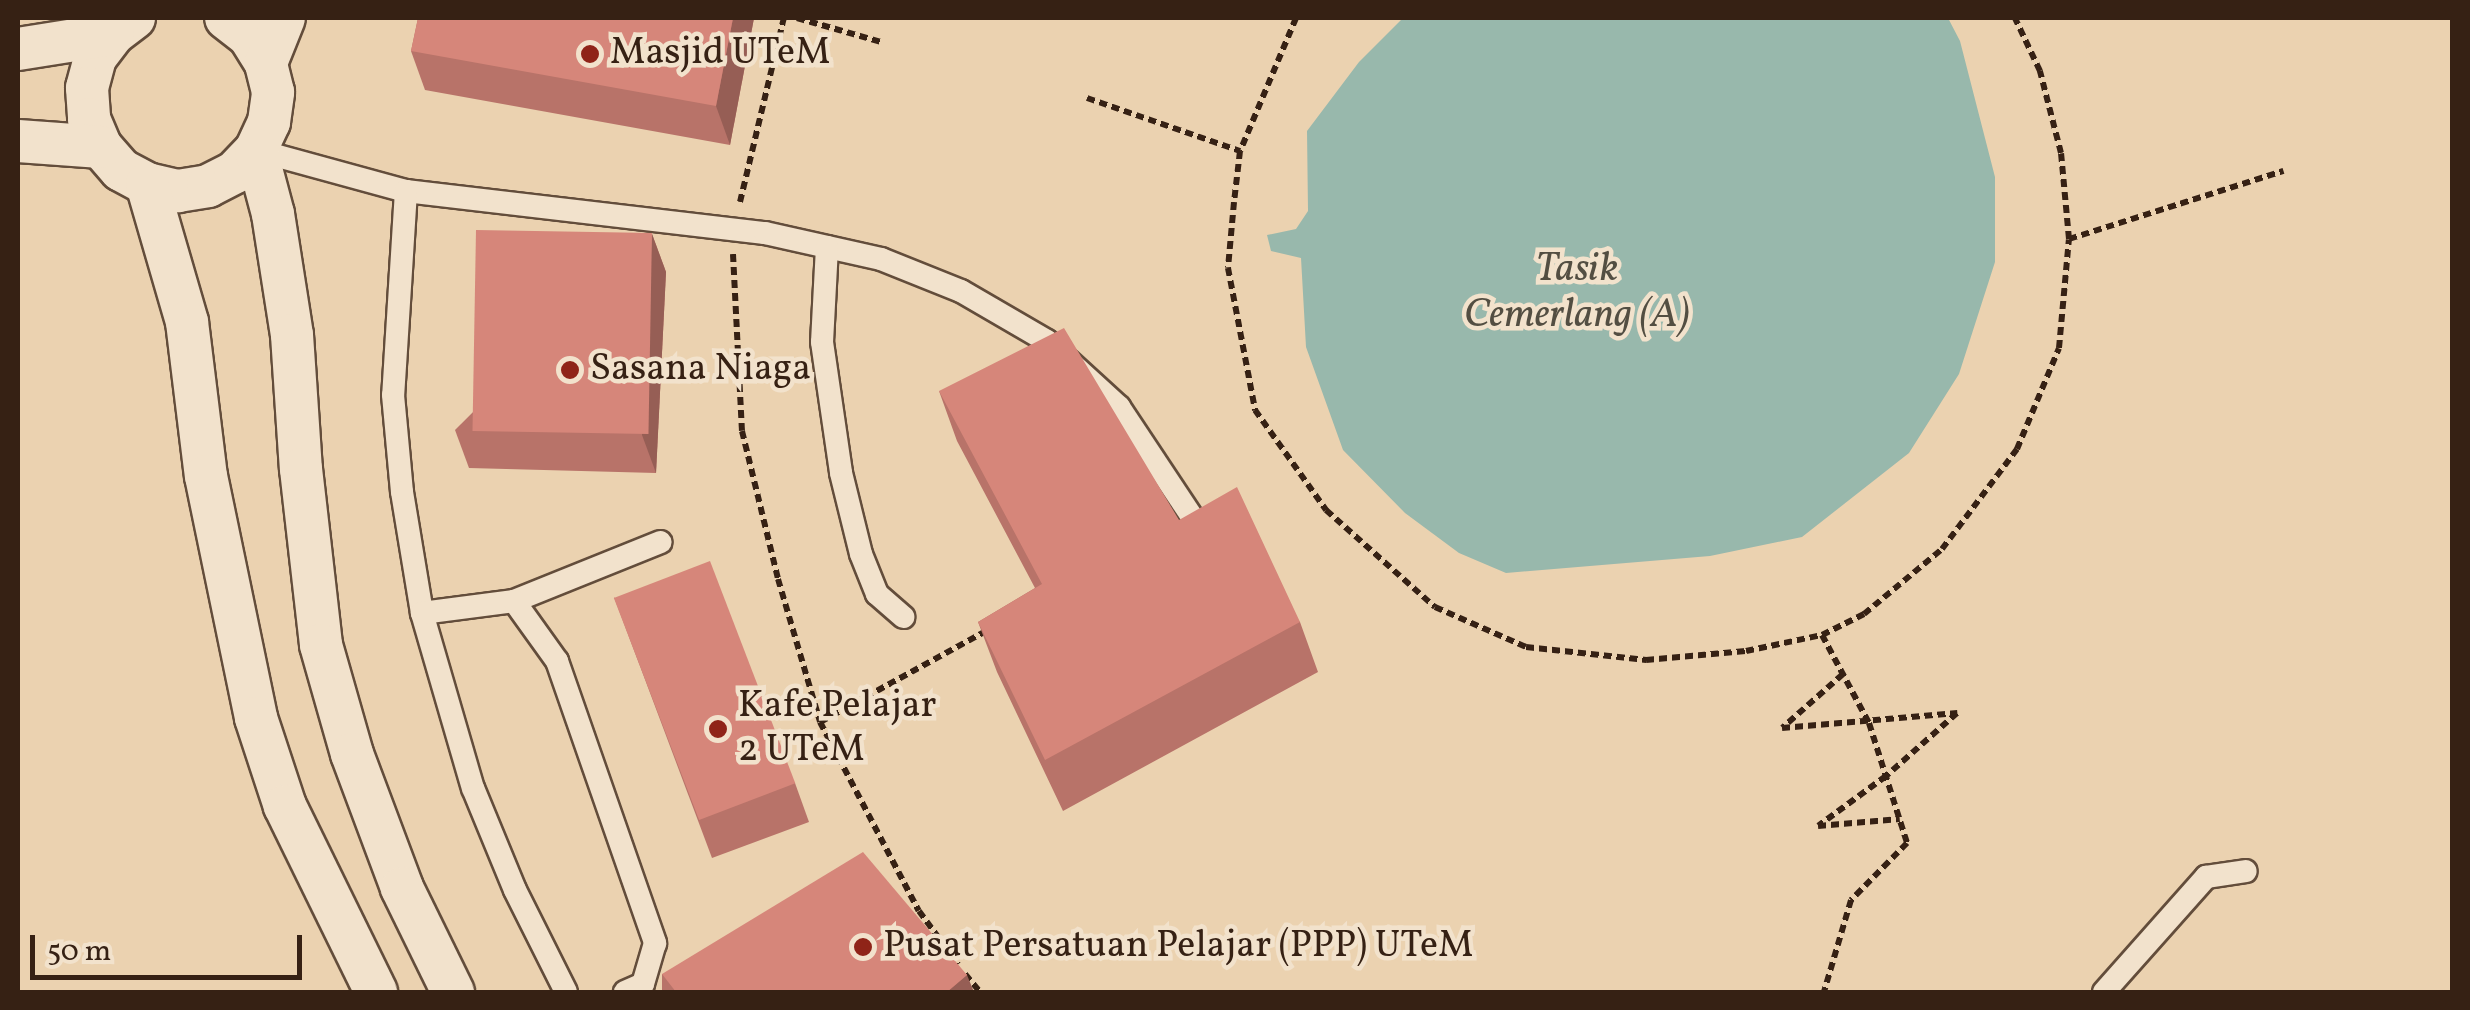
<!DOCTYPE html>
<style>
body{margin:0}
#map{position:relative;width:2470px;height:1010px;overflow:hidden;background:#ebd2b0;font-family:Vollkorn,serif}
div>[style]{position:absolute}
.water>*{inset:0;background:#98b8ac}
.path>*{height:6px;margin-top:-3px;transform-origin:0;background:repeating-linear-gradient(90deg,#362114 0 8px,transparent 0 13px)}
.roads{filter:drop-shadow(2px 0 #634d3b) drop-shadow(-2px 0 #634d3b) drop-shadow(0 2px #634d3b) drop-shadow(0 -2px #634d3b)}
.lane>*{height:22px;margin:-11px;padding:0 11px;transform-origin:11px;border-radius:11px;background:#f2e2cc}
.street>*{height:42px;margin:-21px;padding:0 21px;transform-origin:21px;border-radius:21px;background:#f2e2cc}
.wall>*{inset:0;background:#b87369;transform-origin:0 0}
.shaded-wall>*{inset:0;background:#965e55}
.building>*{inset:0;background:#d6867a;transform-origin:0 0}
.dots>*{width:28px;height:28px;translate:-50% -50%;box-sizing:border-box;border:5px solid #f2e2cc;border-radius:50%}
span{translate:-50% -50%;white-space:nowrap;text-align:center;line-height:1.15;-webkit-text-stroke:9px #f2e2cc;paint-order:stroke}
.poi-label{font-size:38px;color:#362114}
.left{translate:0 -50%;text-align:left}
.water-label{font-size:40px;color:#534e42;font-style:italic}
.frame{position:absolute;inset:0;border:20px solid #362114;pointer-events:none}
.scale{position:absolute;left:30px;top:935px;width:272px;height:45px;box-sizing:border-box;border:5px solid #362114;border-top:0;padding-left:12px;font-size:30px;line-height:35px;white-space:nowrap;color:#362114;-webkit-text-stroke:8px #f2e2cc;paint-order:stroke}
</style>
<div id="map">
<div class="water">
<i style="clip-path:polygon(1403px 18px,1948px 18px,1960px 41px,1995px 177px,1995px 262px,1959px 374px,1909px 453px,1802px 537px,1710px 556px,1506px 573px,1459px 553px,1405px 513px,1343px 450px,1306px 347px,1301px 258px,1271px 251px,1267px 235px,1296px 229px,1308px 211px,1307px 131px,1359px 62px)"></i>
</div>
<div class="path">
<i style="left:797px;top:18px;width:87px;rotate:15.9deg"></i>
<i style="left:1296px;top:18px;width:144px;rotate:112.8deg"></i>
<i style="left:1240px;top:151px;width:51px;rotate:96.7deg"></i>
<i style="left:1234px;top:202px;width:66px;rotate:95.2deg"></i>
<i style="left:1228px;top:268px;width:145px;rotate:79.2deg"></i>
<i style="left:1255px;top:410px;width:123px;rotate:54.6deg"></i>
<i style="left:1326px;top:510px;width:146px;rotate:41.7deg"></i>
<i style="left:1435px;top:607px;width:99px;rotate:23.7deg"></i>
<i style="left:1526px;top:647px;width:121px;rotate:6.2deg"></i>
<i style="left:1646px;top:660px;width:100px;rotate:-5.1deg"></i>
<i style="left:1746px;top:651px;width:78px;rotate:-11.9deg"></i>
<i style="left:1822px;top:635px;width:47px;rotate:-26.6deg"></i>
<i style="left:1864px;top:614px;width:102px;rotate:-39.8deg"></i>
<i style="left:1942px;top:549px;width:125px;rotate:-53.1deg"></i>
<i style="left:2017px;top:449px;width:109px;rotate:-67.4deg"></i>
<i style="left:2059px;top:348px;width:109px;rotate:-84.8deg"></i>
<i style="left:2069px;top:239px;width:86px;rotate:-95.3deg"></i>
<i style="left:2061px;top:153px;width:85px;rotate:-104.4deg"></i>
<i style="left:2040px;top:71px;width:59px;rotate:-115.3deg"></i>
<i style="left:1087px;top:98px;width:162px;rotate:19.1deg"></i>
<i style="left:740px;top:202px;width:189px;rotate:-76.6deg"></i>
<i style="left:2069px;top:239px;width:225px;rotate:-17.6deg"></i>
<i style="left:733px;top:254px;width:177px;rotate:87.1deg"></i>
<i style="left:742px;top:431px;width:152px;rotate:76.3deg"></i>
<i style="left:778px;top:579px;width:149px;rotate:73.6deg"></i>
<i style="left:820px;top:722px;width:213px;rotate:62.4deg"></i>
<i style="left:919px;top:911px;width:66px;rotate:53.7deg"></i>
<i style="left:1822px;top:635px;width:100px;rotate:61.9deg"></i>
<i style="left:1869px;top:723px;width:126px;rotate:72.4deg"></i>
<i style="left:1907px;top:843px;width:80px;rotate:134.5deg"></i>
<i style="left:1851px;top:900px;width:96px;rotate:106.4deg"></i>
<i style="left:1843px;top:674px;width:81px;rotate:138.5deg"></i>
<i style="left:1782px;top:728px;width:176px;rotate:-4.9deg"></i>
<i style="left:1957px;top:713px;width:95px;rotate:138.4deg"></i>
<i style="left:1886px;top:776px;width:84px;rotate:143.7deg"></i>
<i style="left:1818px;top:826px;width:82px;rotate:-4.9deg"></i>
<i style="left:820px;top:722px;width:189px;rotate:-28.7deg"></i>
<i style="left:965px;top:974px;width:23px;rotate:50deg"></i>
</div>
<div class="roads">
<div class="lane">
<i style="left:256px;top:150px;width:156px;rotate:15.3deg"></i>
<i style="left:406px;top:191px;width:361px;rotate:6.7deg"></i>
<i style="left:765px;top:233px;width:119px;rotate:12.6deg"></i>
<i style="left:881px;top:259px;width:86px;rotate:21.8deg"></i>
<i style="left:961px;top:291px;width:99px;rotate:30.2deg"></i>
<i style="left:1047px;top:341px;width:98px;rotate:42.5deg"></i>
<i style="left:1119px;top:407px;width:143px;rotate:56.4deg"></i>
<i style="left:406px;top:191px;width:204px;rotate:93.6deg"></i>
<i style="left:393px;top:395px;width:97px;rotate:84.7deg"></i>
<i style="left:402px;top:492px;width:123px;rotate:80.6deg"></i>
<i style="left:422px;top:613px;width:182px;rotate:73.8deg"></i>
<i style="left:473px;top:788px;width:110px;rotate:67.6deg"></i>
<i style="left:515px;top:890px;width:114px;rotate:63.4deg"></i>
<i style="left:827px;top:247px;width:95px;rotate:93deg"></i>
<i style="left:822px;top:342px;width:132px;rotate:81.7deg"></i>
<i style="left:841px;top:473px;width:83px;rotate:76.1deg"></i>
<i style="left:861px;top:554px;width:43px;rotate:68.2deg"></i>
<i style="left:877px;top:594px;width:35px;rotate:41deg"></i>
<i style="left:514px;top:601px;width:158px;rotate:-21.9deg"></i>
<i style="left:422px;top:613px;width:93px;rotate:-7.4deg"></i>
<i style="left:514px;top:601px;width:74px;rotate:54.4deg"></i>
<i style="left:557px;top:661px;width:299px;rotate:70.8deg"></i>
<i style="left:655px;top:943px;width:43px;rotate:106.3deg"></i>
<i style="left:643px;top:984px;width:20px;rotate:156deg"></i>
<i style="left:2104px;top:992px;width:154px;rotate:-48.4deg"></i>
<i style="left:2206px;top:877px;width:40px;rotate:-8.5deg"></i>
</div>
<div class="street">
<i style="left:134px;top:18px;width:26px;rotate:143deg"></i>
<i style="left:113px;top:34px;width:30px;rotate:127deg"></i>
<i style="left:95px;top:58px;width:31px;rotate:105deg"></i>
<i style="left:87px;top:88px;width:31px;rotate:86deg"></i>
<i style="left:89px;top:119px;width:30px;rotate:67deg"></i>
<i style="left:101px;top:147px;width:30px;rotate:49deg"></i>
<i style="left:121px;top:170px;width:30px;rotate:28deg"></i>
<i style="left:147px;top:184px;width:32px;rotate:13deg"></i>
<i style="left:178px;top:191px;width:30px;rotate:-9deg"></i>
<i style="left:208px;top:186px;width:30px;rotate:-27deg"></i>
<i style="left:235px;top:172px;width:30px;rotate:-46deg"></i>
<i style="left:256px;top:150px;width:31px;rotate:-65deg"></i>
<i style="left:269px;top:122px;width:30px;rotate:-82deg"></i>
<i style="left:273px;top:92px;width:30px;rotate:-104deg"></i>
<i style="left:266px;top:63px;width:32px;rotate:-122deg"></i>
<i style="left:249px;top:36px;width:29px;rotate:-142deg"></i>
<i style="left:18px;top:49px;width:96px;rotate:-9deg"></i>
<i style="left:266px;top:63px;width:48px;rotate:-68.2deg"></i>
<i style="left:18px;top:141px;width:83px;rotate:4.1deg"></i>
<i style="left:256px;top:150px;width:66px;rotate:75.1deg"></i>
<i style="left:273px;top:214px;width:122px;rotate:81.1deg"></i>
<i style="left:292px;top:335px;width:134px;rotate:86.2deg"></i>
<i style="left:301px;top:469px;width:177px;rotate:83.5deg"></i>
<i style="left:321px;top:645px;width:113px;rotate:74.1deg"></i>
<i style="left:352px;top:754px;width:143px;rotate:69.5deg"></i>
<i style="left:402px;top:888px;width:116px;rotate:63.9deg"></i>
<i style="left:147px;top:184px;width:144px;rotate:73.8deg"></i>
<i style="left:187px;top:322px;width:155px;rotate:83deg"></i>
<i style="left:206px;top:476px;width:247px;rotate:78.3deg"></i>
<i style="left:256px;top:718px;width:93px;rotate:71.8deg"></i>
<i style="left:285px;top:806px;width:207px;rotate:63.9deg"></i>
</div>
</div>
<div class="wall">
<i style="clip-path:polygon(418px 18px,754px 18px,730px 145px,425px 90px,411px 51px)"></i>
<i style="clip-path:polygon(652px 234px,666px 272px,656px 473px,469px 468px,455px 430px)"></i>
<i style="clip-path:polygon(939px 391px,1179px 520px,1300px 622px,1318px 672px,1063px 811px,997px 672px,978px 622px,1035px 588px,957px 441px)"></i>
<i style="clip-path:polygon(614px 597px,795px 783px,809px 822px,712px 858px)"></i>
<i style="left:662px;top:974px;width:305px;height:19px"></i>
</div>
<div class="shaded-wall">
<i style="clip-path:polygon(733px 18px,754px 18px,730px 145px,716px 106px)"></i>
<i style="clip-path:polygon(652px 234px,666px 272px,656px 473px,642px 435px)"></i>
<i style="clip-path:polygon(967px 975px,974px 992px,947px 992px)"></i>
</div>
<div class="building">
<i style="clip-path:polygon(418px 18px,733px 18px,716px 106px,411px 51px)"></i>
<i style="left:476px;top:230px;width:176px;height:201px;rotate:1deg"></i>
<i style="clip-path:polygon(1064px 328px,1179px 520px,1237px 487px,1300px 622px,1045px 760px,978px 622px,1042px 584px,939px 391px)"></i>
<i style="left:710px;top:561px;width:238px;height:103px;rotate:69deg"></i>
<i style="clip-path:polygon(863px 852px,967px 975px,947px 992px,676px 992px,662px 974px)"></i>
</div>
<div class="dots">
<i style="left:590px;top:54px;background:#8f2418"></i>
<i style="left:570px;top:370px;background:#8f2418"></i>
<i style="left:718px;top:729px;background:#8f2418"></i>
<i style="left:863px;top:947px;background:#8f2418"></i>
</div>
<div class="poi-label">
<span class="left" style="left:610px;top:54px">Masjid UTeM</span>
<span class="left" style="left:590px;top:370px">Sasana Niaga</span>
<span class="left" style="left:738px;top:729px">Kafe Pelajar<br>2 UTeM</span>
<span class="left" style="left:883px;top:947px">Pusat Persatuan Pelajar (PPP) UTeM</span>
</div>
<div class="water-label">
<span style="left:1577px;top:293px">Tasik<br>Cemerlang (A)</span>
</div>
<div class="frame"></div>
<div class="scale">50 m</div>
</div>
